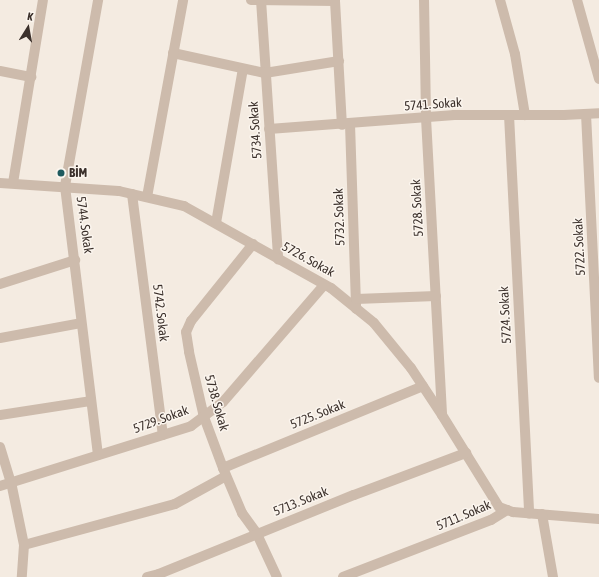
<!DOCTYPE html>
<meta charset="utf-8">
<style>
body{margin:0}
#map{position:relative;width:599px;height:577px;overflow:hidden;background:#f4ebe1;font-family:"Asap Condensed",sans-serif}
div>[style]{position:absolute}
.minor>*{height:10px;margin:-5px;padding:0 5px;transform-origin:5px;border-radius:5px;background:#cdbbac}
.dots>*{width:11px;height:11px;translate:-50% -50%;box-sizing:border-box;border:2px solid #fbf5ee;border-radius:50%}
span{translate:-50% -50%;white-space:nowrap;text-align:center;line-height:1.15;-webkit-text-stroke:3px #fbf5ee;paint-order:stroke}
.street-label{font-size:13px;color:#3b302b}
.poi-label{font-size:13px;color:#3b302b;font-weight:700}
.left{translate:0 -50%;text-align:left}
.north{position:absolute;left:8px;top:8px;width:40px;height:40px;-webkit-text-stroke:3px #fbf5ee;paint-order:stroke;rotate:11deg;font-size:11px;font-weight:700;line-height:16px;text-align:center;color:#3b302b}
.north::after{content:'';display:block;margin:auto;width:14px;height:18px;background:#3b302b;clip-path:polygon(50% 0,100% 100%,50% 72%,0 100%)}
</style>
<div id="map">
<div class="minor">
<i style="left:251px;top:0;width:84px;rotate:0.7deg"></i>
<i style="left:335px;top:1px;width:124px;rotate:86.8deg"></i>
<i style="left:261px;top:0;width:260px;rotate:86.2deg"></i>
<i style="left:424px;top:0;width:118px;rotate:89deg"></i>
<i style="left:426px;top:118px;width:297px;rotate:86.9deg"></i>
<i style="left:500px;top:0;width:56px;rotate:74.5deg"></i>
<i style="left:515px;top:54px;width:62px;rotate:80.7deg"></i>
<i style="left:577px;top:0;width:82px;rotate:74.4deg"></i>
<i style="left:173px;top:53px;width:94px;rotate:12.3deg"></i>
<i style="left:265px;top:73px;width:75px;rotate:-9.2deg"></i>
<i style="left:0;top:71px;width:32px;rotate:11deg"></i>
<i style="left:586px;top:114px;width:264px;rotate:87.2deg"></i>
<i style="left:509px;top:115px;width:399px;rotate:87.1deg"></i>
<i style="left:350px;top:124px;width:185px;rotate:88.1deg"></i>
<i style="left:269px;top:129px;width:186px;rotate:-4.3deg"></i>
<i style="left:454px;top:115px;width:110px"></i>
<i style="left:564px;top:115px;width:35px;rotate:-3deg"></i>
<i style="left:0;top:183px;width:119px;rotate:3.8deg"></i>
<i style="left:119px;top:191px;width:67px;rotate:13deg"></i>
<i style="left:184px;top:206px;width:168px;rotate:29.2deg"></i>
<i style="left:331px;top:288px;width:55px;rotate:39.1deg"></i>
<i style="left:374px;top:323px;width:58px;rotate:50.6deg"></i>
<i style="left:411px;top:368px;width:56px;rotate:56.6deg"></i>
<i style="left:442px;top:415px;width:108px;rotate:58.2deg"></i>
<i style="left:499px;top:507px;width:15px;rotate:20deg"></i>
<i style="left:513px;top:512px;width:86px;rotate:4.7deg"></i>
<i style="left:13px;top:183px;width:185px;rotate:-80.7deg"></i>
<i style="left:132px;top:194px;width:243px;rotate:82.7deg"></i>
<i style="left:147px;top:197px;width:200px;rotate:-79.6deg"></i>
<i style="left:216px;top:223px;width:156px;rotate:-80.1deg"></i>
<i style="left:253px;top:244px;width:99px;rotate:128.8deg"></i>
<i style="left:191px;top:321px;width:12px;rotate:114deg"></i>
<i style="left:186px;top:332px;width:20px;rotate:81deg"></i>
<i style="left:189px;top:352px;width:67px;rotate:77deg"></i>
<i style="left:204px;top:417px;width:54px;rotate:69.6deg"></i>
<i style="left:223px;top:468px;width:49px;rotate:67.1deg"></i>
<i style="left:242px;top:513px;width:26px;rotate:54deg"></i>
<i style="left:257px;top:534px;width:47px;rotate:65.1deg"></i>
<i style="left:0;top:284px;width:79px;rotate:-17.7deg"></i>
<i style="left:356px;top:299px;width:80px;rotate:-2.1deg"></i>
<i style="left:0;top:338px;width:82px;rotate:-10.5deg"></i>
<i style="left:0;top:415px;width:91px;rotate:-8.8deg"></i>
<i style="left:0;top:447px;width:37px;rotate:73deg"></i>
<i style="left:11px;top:482px;width:64px;rotate:78.3deg"></i>
<i style="left:24px;top:545px;width:32px;rotate:94deg"></i>
<i style="left:98px;top:455px;width:271px;rotate:-97deg"></i>
<i style="left:65px;top:186px;width:189px;rotate:-79.9deg"></i>
<i style="left:223px;top:468px;width:216px;rotate:-22.3deg"></i>
<i style="left:0;top:486px;width:200px;rotate:-17.4deg"></i>
<i style="left:191px;top:426px;width:40px;rotate:-37deg"></i>
<i style="left:223px;top:402px;width:155px;rotate:-49.2deg"></i>
<i style="left:542px;top:514px;width:64px;rotate:80.1deg"></i>
<i style="left:24px;top:545px;width:156px;rotate:-15.2deg"></i>
<i style="left:175px;top:504px;width:58px;rotate:-28.8deg"></i>
<i style="left:147px;top:577px;width:12px;rotate:-14deg"></i>
<i style="left:159px;top:574px;width:210px;rotate:-22.1deg"></i>
<i style="left:354px;top:495px;width:120px;rotate:-20.6deg"></i>
<i style="left:343px;top:577px;width:159px;rotate:-21.1deg"></i>
<i style="left:491px;top:520px;width:19px;rotate:-32deg"></i>
</div>
<div class="dots">
<i style="left:61px;top:173px;background:#1f5a5e"></i>
</div>
<div class="street-label">
<span style="left:433px;top:105px;rotate:-4deg">5741. Sokak</span>
<span style="left:256px;top:130px;rotate:-94deg">5734. Sokak</span>
<span style="left:418px;top:208px;rotate:-93deg">5728. Sokak</span>
<span style="left:340px;top:217px;rotate:-92deg">5732. Sokak</span>
<span style="left:84px;top:225px;rotate:82deg">5744. Sokak</span>
<span style="left:580px;top:247px;rotate:-93deg">5722. Sokak</span>
<span style="left:308px;top:260px;rotate:29deg">5726. Sokak</span>
<span style="left:160px;top:313px;rotate:83deg">5742. Sokak</span>
<span style="left:506px;top:315px;rotate:-93deg">5724. Sokak</span>
<span style="left:216px;top:403px;rotate:74deg">5738. Sokak</span>
<span style="left:318px;top:415px;rotate:-22deg">5725. Sokak</span>
<span style="left:161px;top:420px;rotate:-20deg">5729. Sokak</span>
<span style="left:301px;top:502px;rotate:-22deg">5713. Sokak</span>
<span style="left:464px;top:516px;rotate:-23deg">5711. Sokak</span>
</div>
<div class="poi-label">
<span class="left" style="left:69px;top:173px">BİM</span>
</div>
<div class="north">K</div>
</div>
